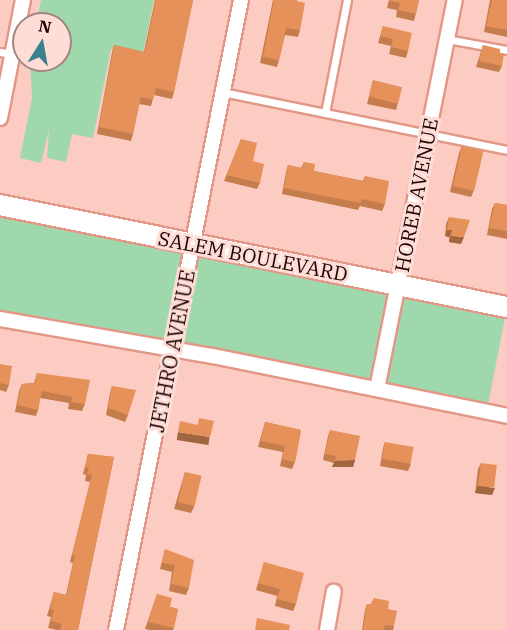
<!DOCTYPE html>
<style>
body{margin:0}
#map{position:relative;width:507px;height:630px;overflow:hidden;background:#fccbc1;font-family:"IBM Plex Serif",serif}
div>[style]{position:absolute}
.green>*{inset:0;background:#a0d8ae;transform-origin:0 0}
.roads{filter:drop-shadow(2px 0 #e39787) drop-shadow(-2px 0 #e39787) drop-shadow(0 2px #e39787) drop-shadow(0 -2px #e39787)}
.lane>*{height:7px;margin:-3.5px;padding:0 3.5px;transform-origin:3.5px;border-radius:3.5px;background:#fff}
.street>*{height:14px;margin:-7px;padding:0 7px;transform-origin:7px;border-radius:7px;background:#fff}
.secondary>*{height:20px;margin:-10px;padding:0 10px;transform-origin:10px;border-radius:10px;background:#fff}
.wall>*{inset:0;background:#c67d4d}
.shaded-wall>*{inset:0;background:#a1663f;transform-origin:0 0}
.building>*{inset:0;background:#e6915a;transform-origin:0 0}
span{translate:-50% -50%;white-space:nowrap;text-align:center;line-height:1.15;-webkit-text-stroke:6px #feddd6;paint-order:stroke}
.street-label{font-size:20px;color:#1c0302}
.north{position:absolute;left:12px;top:12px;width:60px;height:60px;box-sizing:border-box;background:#feddd6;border:2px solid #a48681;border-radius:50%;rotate:11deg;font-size:16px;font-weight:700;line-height:24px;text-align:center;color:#1c0302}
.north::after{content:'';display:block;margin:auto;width:21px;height:27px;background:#3b808d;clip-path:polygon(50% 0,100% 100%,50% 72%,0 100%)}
</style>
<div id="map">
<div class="green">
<i style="clip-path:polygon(41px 0,154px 0,143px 54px,111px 49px,93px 138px,72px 134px,66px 162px,47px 158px,49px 130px,41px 163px,20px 158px,32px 98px,30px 60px,60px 60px,60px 24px,36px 24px)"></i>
<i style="left:0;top:206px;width:517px;height:113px;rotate:11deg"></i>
</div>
<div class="roads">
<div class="lane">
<i style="left:447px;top:39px;width:61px;rotate:10.4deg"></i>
<i style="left:0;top:52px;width:13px;rotate:9deg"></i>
<i style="left:222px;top:92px;width:291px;rotate:11.5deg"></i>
<i style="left:325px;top:113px;width:115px;rotate:-79deg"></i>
</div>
<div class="street">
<i style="left:0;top:118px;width:120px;rotate:-79deg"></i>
<i style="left:0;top:319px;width:216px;rotate:9.9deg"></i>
<i style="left:213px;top:356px;width:300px;rotate:11.5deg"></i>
<i style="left:377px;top:389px;width:397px;rotate:-78.7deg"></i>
<i style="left:116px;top:630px;width:642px;rotate:-78.78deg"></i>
<i style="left:327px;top:630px;width:39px;rotate:-80deg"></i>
</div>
<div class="secondary">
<i style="left:0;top:205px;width:517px;rotate:11.38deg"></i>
</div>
</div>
<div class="wall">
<i style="clip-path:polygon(155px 0,193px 0,174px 92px,172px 99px,154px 95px,151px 106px,139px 104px,133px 134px,131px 141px,97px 134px,112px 52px,114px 45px,144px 52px)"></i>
<i style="clip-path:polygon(273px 0,297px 0,300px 30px,298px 37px,285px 35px,279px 60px,277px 67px,260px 63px)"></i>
<i style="clip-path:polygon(389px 0,419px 0,414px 21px,396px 17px,397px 10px,387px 8px)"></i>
<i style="clip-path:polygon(490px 0,507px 0,507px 37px,484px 32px)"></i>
<i style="clip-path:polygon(383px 26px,408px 51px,406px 58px,389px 54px,391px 46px,378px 43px)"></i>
<i style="clip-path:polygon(483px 45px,500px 53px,502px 66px,499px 72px,476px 67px)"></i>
<i style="clip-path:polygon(373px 80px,398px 103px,396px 110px,367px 104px)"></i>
<i style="clip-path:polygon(241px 139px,253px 161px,260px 183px,257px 189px,224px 181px)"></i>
<i style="clip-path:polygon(462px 146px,474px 190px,471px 197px,450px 192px,459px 153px)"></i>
<i style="clip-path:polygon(304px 162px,314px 171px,363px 181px,365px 176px,385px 204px,382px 211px,360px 206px,358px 210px,282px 194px,286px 172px,288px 165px,301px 168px)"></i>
<i style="clip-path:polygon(495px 203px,507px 205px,507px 239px,487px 235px,492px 209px)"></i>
<i style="clip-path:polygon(449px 217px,461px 244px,449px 242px,449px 237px,445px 236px,446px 224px)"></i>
<i style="clip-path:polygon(0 364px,9px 385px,6px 392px,0 390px)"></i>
<i style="clip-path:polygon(37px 373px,85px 404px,82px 411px,68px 409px,69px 403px,40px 398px,38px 410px,36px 416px,15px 412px,19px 391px,22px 384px,34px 383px)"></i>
<i style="clip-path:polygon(112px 386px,128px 415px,125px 422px,106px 415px,110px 393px)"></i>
<i style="clip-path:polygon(265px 422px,301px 430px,295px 462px,292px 469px,280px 466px,283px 452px,258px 447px)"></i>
<i style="clip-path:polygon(330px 430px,355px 460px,353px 467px,332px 467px,334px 463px,323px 460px,328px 436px)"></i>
<i style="clip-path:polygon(385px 442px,411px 464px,408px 471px,380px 466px,383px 448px)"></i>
<i style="clip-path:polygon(88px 454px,114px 457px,78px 630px,57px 630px,48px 628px,51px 617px,47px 616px,54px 592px,66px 595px,73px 563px,70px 562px,90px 482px,85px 481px,86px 475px,83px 474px)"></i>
<i style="clip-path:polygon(481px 463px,492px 495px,475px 493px,478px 469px)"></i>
<i style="clip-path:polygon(185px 472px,194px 507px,191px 513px,174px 509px)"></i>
<i style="clip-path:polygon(165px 549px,189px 588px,186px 595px,169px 591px,172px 572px,160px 569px)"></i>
<i style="clip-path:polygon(264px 562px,296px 604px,293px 611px,275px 606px,277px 596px,256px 590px)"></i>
<i style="clip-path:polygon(157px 594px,170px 607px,178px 609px,173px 630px,150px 630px,145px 629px)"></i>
<i style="clip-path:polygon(374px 598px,388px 609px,394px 626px,393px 630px,362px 630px,365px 610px,367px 604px,371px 604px)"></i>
</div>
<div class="shaded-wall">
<i style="clip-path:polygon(447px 230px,452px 230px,449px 237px,445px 236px)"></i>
<i style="clip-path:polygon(451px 236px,464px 237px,461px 244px,449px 242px)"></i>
<i style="left:178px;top:432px;width:32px;height:8px;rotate:9deg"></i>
<i style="clip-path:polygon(355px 460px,353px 467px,332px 467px,335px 461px)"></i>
<i style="clip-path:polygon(478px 486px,495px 488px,492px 495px,475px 493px)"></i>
</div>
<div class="building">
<i style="clip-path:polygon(156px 0,193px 0,174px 92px,156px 88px,153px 100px,141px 97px,133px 134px,99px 127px,114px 45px,145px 52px)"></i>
<i style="clip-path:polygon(274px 0,297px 0,297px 1px,305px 3px,300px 30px,286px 28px,279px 60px,263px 57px)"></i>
<i style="clip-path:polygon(390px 0,419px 0,416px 14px,398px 10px,400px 3px,389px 1px)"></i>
<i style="clip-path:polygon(492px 0,507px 0,507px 30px,486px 26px)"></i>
<i style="clip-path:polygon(383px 26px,412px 33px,408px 51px,391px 47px,393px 39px,380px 36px)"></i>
<i style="clip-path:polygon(483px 45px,500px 49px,500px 53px,504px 54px,502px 66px,479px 61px)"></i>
<i style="left:373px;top:80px;width:30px;height:17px;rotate:14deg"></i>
<i style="clip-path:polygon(241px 139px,257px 143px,253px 161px,264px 164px,260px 183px,227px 175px)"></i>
<i style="left:462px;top:146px;width:22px;height:41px;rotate:13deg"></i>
<i style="clip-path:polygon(304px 162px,315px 164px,314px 171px,364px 181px,365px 176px,389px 181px,385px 204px,361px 199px,361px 203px,284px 188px,288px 165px,302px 168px)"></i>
<i style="clip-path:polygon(495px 203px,507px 205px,507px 231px,489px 228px)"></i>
<i style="clip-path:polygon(449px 217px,470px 220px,464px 237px,451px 236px,452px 230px,447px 230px)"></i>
<i style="clip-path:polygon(0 364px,12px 366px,9px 385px,0 383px)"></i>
<i style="clip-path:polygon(37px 373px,90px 380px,85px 404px,71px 402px,72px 397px,42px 391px,38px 410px,17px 405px,22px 384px,35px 383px)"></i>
<i style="clip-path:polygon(112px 386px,136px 390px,128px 415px,108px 408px)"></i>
<i style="clip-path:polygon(199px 418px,214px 421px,210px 437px,178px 432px,180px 421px,198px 425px)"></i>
<i style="clip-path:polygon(265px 422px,301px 430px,295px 462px,282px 459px,285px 446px,261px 441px)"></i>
<i style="clip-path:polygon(330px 430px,360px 436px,355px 460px,335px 461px,336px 456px,325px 454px)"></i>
<i style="left:385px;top:442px;width:29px;height:17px;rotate:10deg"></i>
<i style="clip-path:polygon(88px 454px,114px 457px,78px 630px,60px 630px,62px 624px,51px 621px,54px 610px,50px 609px,54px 592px,67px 595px,75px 556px,72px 555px,92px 475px,87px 474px,89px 468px,85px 467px)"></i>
<i style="left:481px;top:463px;width:16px;height:23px;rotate:7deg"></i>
<i style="left:185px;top:472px;width:17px;height:31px;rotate:13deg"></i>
<i style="clip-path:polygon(165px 549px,194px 560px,189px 588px,171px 584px,175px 565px,162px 563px)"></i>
<i style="clip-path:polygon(264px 562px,304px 573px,296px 604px,277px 599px,280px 589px,258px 583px)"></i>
<i style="clip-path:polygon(157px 594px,172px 598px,170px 607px,178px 609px,174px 628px,148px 622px)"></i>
<i style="clip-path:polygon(374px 598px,389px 601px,388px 609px,397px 611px,394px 626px,385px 625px,384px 630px,363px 630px,367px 604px,372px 604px)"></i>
<i style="clip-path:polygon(257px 618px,290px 625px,289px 630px,255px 630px)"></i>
</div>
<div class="street-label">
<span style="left:416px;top:195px;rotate:-79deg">HOREB AVENUE</span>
<span style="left:253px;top:256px;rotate:11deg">SALEM BOULEVARD</span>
<span style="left:172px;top:351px;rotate:-79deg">JETHRO AVENUE</span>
</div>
<div class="north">N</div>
</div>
